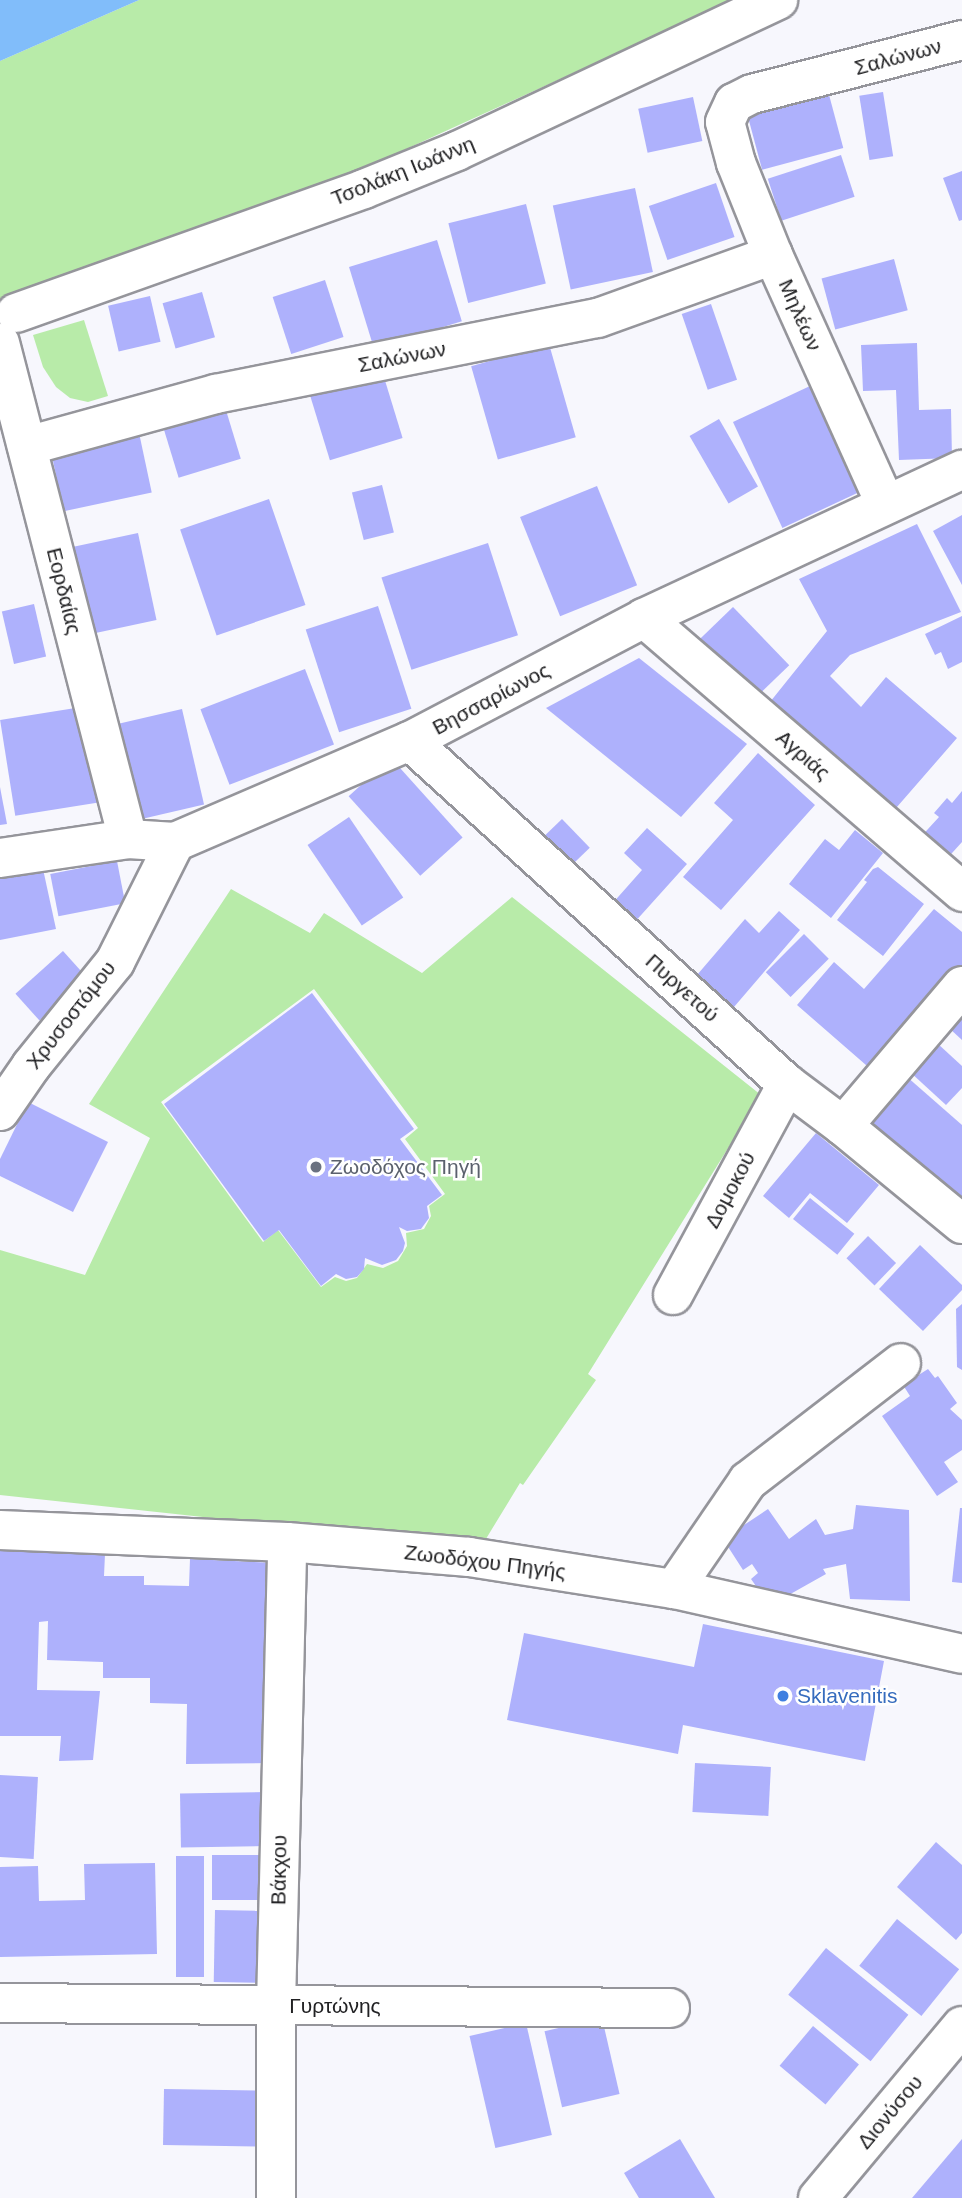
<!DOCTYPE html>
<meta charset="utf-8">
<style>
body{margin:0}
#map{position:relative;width:962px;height:2198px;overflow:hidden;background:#f7f7fd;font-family:Helvetica,sans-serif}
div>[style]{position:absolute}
.green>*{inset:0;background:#b8eba9}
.water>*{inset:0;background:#81bdfa}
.building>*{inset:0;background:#aeb1fc;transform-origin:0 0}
.roads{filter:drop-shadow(2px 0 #95959b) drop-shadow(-2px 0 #95959b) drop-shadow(0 2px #95959b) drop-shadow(0 -2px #95959b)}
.minor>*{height:38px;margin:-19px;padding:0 19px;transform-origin:19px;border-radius:19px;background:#fff}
.dots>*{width:19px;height:19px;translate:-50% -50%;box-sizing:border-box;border:4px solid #fff;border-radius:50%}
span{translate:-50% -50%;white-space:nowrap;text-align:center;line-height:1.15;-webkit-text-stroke:5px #fff;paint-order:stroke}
.street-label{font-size:21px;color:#212123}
.worship-label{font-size:21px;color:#5b616d}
.left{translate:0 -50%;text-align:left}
.shop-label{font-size:21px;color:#366cbe}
</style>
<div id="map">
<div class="green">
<i style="clip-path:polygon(139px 0,734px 0,371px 165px,0 310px,0 61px)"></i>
<i style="clip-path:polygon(84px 320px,108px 396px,88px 402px,70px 398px,56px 387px,43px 367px,33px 335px)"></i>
<i style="clip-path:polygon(evenodd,231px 889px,310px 933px,324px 913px,422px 973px,512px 897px,761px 1095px,588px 1374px,596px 1380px,523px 1485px,520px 1483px,481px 1547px,0 1495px,0 1250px,85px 1275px,150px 1138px,89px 1104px,231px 889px,314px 989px,418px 1128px,405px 1139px,445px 1194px,429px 1206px,431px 1216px,424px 1229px,406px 1233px,407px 1246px,398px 1261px,383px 1268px,367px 1264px,357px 1278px,346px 1281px,335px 1277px,321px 1287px,278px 1230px,263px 1242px,161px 1102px,314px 989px)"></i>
</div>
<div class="water">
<i style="clip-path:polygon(0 0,139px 0,0 61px)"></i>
</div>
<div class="building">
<i style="left:828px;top:91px;width:59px;height:84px;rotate:75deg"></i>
<i style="left:883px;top:92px;width:65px;height:24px;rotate:81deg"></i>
<i style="left:693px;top:97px;width:45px;height:56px;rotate:78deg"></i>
<i style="left:841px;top:155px;width:44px;height:77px;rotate:72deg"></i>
<i style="clip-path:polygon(962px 171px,962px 220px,959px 221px,943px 178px)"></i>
<i style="left:716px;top:183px;width:57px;height:71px;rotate:71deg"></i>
<i style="left:635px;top:188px;width:86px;height:84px;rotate:78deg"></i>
<i style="left:526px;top:204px;width:82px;height:80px;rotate:76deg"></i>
<i style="left:437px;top:240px;width:85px;height:92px;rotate:73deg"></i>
<i style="left:894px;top:259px;width:53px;height:75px;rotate:75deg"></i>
<i style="left:325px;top:280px;width:60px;height:55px;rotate:72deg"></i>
<i style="left:202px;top:292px;width:47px;height:41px;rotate:74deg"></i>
<i style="left:150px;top:296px;width:47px;height:43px;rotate:77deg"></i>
<i style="left:711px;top:304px;width:80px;height:31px;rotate:71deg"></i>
<i style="clip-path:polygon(917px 343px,919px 410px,951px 409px,952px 458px,899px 460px,896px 390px,863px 391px,861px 345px)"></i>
<i style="left:549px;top:344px;width:97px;height:81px;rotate:74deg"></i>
<i style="left:383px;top:374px;width:67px;height:76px;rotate:73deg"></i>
<i style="left:810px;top:386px;width:117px;height:85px;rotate:65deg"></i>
<i style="left:225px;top:407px;width:54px;height:65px;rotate:73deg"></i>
<i style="left:719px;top:419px;width:78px;height:34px;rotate:60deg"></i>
<i style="left:138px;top:428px;width:66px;height:90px;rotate:78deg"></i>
<i style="left:382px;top:485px;width:49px;height:31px;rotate:76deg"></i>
<i style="left:597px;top:486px;width:107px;height:83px;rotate:68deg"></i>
<i style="left:269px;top:499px;width:112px;height:94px;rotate:71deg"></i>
<i style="clip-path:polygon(962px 515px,962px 585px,933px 531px)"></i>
<i style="clip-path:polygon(917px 524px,961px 612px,850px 655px,830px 676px,861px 707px,886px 677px,957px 738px,890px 815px,762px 712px,827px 631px,799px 579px)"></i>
<i style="left:138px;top:533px;width:89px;height:73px;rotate:78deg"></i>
<i style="left:488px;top:543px;width:97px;height:112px;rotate:72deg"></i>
<i style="left:34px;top:604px;width:54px;height:33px;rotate:77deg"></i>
<i style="left:378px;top:606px;width:108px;height:76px;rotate:72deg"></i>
<i style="left:733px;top:607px;width:81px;height:55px;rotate:46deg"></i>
<i style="clip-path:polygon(962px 616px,962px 662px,948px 669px,941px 652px,935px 655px,925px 634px)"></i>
<i style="clip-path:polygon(639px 658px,747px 744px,681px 817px,546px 708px)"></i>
<i style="left:305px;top:669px;width:81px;height:112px;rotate:69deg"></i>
<i style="left:88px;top:706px;width:97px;height:89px;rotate:81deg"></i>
<i style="left:182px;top:709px;width:98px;height:74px;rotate:77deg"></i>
<i style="clip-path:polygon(758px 753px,815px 805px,721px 910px,683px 877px,733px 820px,714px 803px)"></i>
<i style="left:391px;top:758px;width:107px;height:57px;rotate:48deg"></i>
<i style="clip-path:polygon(0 787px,7px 824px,0 825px)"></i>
<i style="clip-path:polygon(962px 791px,962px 842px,943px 863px,917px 841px,939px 817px,934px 813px,947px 798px,952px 803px)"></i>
<i style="left:349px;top:817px;width:97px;height:50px;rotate:56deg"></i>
<i style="left:562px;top:819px;width:40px;height:26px;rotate:46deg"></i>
<i style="clip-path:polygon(647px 828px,687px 864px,633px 924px,611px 905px,642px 870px,624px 853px)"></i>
<i style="clip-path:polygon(855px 830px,883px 853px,831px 918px,789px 884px,825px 839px,839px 850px)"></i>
<i style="left:117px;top:861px;width:43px;height:68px;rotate:79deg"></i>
<i style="clip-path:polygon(878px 867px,924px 904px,883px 956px,837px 920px,867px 882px,864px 880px,873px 869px)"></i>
<i style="clip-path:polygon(43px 869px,56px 929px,0 940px,0 877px)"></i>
<i style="clip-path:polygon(934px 909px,962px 932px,962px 970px,874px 1072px,797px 1005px,834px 962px,864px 989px)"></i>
<i style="clip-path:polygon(779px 911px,800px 930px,734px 1007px,697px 975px,745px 919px,759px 933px)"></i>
<i style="left:804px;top:934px;width:35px;height:54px;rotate:45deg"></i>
<i style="left:63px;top:951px;width:36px;height:64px;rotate:48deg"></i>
<i style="clip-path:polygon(312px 993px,414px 1129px,400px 1139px,442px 1195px,427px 1206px,429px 1218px,421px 1229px,407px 1231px,399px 1227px,405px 1243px,403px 1251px,396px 1260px,382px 1265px,365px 1258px,364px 1269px,357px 1277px,346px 1279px,336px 1274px,321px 1286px,279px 1230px,264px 1241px,164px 1104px)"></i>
<i style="clip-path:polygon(962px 1014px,962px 1040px,949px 1028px)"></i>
<i style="clip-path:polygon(937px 1043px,962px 1066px,962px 1088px,946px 1105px,910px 1072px)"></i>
<i style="clip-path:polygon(906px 1076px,962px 1125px,962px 1217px,861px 1128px)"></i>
<i style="clip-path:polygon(28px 1102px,108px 1142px,73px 1212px,0 1176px,0 1159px)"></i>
<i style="clip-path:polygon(816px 1133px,879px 1185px,847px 1223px,810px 1193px,789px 1218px,763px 1196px)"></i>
<i style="left:810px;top:1198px;width:57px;height:27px;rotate:39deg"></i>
<i style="left:868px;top:1236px;width:39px;height:31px;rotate:44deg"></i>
<i style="clip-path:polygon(920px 1245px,962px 1285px,962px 1290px,923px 1331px,879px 1289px)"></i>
<i style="clip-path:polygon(962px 1304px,962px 1370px,957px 1367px,956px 1309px)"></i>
<i style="clip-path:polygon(928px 1369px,935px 1378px,938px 1376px,957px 1403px,950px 1409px,962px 1420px,962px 1450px,944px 1462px,958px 1482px,937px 1496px,882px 1416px,910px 1396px,903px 1385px)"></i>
<i style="clip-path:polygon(856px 1505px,909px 1510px,910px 1601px,850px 1599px,846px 1564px,823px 1569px,826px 1574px,778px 1601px,765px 1599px,751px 1579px,758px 1573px,752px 1564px,743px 1570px,723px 1539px,768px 1509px,789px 1539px,816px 1519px,825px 1535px,853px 1529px)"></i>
<i style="clip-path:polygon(960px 1508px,962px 1508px,962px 1583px,952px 1582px)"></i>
<i style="clip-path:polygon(0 1549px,105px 1554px,104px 1576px,144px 1576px,144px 1585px,189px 1586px,190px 1559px,276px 1563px,273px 1763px,186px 1764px,187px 1704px,150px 1703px,150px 1678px,103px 1678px,103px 1662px,47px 1660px,48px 1621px,39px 1622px,37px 1690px,100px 1691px,93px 1760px,59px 1761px,61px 1736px,0 1736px)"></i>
<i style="clip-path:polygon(703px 1624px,884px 1661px,865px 1761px,683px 1725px,678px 1754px,507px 1720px,524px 1633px,694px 1667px)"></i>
<i style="left:695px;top:1763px;width:76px;height:49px;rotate:3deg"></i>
<i style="left:0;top:1775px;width:38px;height:82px;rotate:3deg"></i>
<i style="left:267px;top:1792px;width:54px;height:87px;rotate:89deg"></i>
<i style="clip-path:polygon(936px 1842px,962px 1865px,962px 1933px,956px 1940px,897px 1887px)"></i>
<i style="left:212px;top:1855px;width:53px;height:45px"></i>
<i style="left:176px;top:1856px;width:28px;height:121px"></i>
<i style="clip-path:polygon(155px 1863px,157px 1954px,0 1957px,0 1867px,38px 1866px,39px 1901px,85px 1900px,84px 1864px)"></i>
<i style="left:215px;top:1910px;width:50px;height:72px;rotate:1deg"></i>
<i style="left:897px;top:1919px;width:80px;height:60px;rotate:39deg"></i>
<i style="left:826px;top:1948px;width:106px;height:60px;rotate:39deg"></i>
<i style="left:602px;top:2018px;width:78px;height:59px;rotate:77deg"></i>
<i style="left:526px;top:2023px;width:115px;height:58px;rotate:77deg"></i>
<i style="left:813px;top:2026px;width:60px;height:52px;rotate:40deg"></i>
<i style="left:164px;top:2089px;width:99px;height:56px;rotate:1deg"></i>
<i style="clip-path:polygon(680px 2139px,715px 2198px,639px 2198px,624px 2173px)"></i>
<i style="clip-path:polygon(962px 2139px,962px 2198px,912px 2198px)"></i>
</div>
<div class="roads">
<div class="minor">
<i style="left:16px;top:313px;width:369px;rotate:-19.6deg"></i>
<i style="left:364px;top:189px;width:100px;rotate:-22.2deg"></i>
<i style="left:457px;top:151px;width:355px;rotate:-25.2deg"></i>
<i style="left:0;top:343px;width:512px;rotate:75.53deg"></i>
<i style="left:27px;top:446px;width:196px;rotate:-15.4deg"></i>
<i style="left:216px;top:394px;width:389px;rotate:-11.3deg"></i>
<i style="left:598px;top:318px;width:186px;rotate:-19.8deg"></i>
<i style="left:885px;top:503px;width:272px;rotate:-114.3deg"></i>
<i style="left:773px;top:255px;width:99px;rotate:-111.9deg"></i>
<i style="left:736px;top:163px;width:42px;rotate:-105deg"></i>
<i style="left:725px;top:122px;width:21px;rotate:-65deg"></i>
<i style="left:734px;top:103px;width:20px;rotate:-27deg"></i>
<i style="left:752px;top:94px;width:217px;rotate:-14.4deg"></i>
<i style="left:644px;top:618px;width:420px;rotate:40.7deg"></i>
<i style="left:410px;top:741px;width:510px;rotate:42.3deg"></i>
<i style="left:787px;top:1084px;width:70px;rotate:36.9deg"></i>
<i style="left:843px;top:1126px;width:154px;rotate:39.5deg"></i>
<i style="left:0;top:858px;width:129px;rotate:-8.4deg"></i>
<i style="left:128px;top:839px;width:47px;rotate:3.7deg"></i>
<i style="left:175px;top:842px;width:256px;rotate:-23.3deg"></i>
<i style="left:410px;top:741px;width:264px;rotate:-27.7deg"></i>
<i style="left:644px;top:618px;width:351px;rotate:-25deg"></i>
<i style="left:0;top:1111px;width:55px;rotate:-55.4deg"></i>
<i style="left:31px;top:1066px;width:134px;rotate:-51.1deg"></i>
<i style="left:115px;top:962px;width:134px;rotate:-63.4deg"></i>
<i style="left:843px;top:1126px;width:184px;rotate:-49.6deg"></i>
<i style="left:673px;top:1295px;width:240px;rotate:-61.6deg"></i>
<i style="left:0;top:1530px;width:287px;rotate:2.4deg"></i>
<i style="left:287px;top:1542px;width:183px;rotate:4.7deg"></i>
<i style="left:469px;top:1557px;width:207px;rotate:8.9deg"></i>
<i style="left:674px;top:1589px;width:295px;rotate:12.7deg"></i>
<i style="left:674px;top:1589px;width:131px;rotate:-55.6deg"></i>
<i style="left:748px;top:1481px;width:193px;rotate:-37.6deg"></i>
<i style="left:0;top:2003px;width:670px;rotate:0.43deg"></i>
<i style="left:276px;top:2198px;width:193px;rotate:-90deg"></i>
<i style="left:276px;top:2005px;width:463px;rotate:-88.6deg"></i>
<i style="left:818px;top:2198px;width:224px;rotate:-50.1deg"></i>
</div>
</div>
<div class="dots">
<i style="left:316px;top:1167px;background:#6b7280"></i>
<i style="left:783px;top:1696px;background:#3f7fe0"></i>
</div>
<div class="street-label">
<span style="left:898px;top:57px;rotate:-15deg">Σαλώνων</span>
<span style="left:403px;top:171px;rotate:-22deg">Τσολάκη Ιωάννη</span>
<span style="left:800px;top:315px;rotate:66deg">Μηλέων</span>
<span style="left:402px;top:357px;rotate:-11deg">Σαλώνων</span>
<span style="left:64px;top:591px;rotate:76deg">Εορδαίας</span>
<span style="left:491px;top:699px;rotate:-28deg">Βησσαρίωνος</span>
<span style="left:803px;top:755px;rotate:41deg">Αγριάς</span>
<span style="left:682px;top:988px;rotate:42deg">Πυργετού</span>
<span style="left:71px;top:1015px;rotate:-52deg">Χρυσοστόμου</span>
<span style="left:730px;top:1190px;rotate:-62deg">Δομοκού</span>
<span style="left:485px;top:1562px;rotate:7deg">Ζωοδόχου Πηγής</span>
<span style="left:279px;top:1870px;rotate:-89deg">Βάκχου</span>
<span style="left:335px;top:2006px">Γυρτώνης</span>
<span style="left:890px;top:2112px;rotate:-50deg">Διονύσου</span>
</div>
<div class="worship-label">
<span class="left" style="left:330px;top:1167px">Ζωοδόχος Πηγή</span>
</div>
<div class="shop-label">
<span class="left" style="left:797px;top:1696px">Sklavenitis</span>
</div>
</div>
